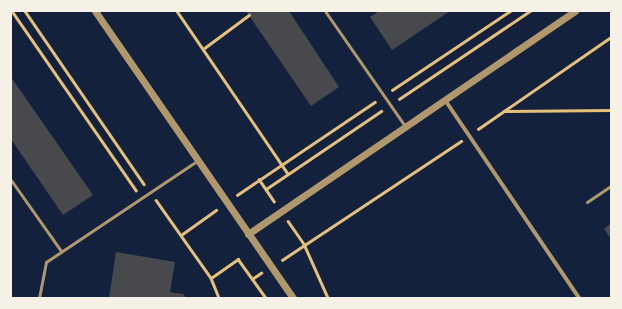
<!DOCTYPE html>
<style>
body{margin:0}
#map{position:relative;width:622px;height:309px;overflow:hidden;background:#14213d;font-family:Inter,sans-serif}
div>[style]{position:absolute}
.building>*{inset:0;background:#48494c}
.path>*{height:2.5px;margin:-1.25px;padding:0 1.25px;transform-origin:1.25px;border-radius:1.25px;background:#e5c07b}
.service>*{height:3px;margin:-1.5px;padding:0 1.5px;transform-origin:1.5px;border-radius:1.5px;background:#b1986c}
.minor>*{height:4px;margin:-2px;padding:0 2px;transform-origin:2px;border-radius:2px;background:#b1986c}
.tertiary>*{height:7px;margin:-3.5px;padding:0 3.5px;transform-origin:3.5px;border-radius:3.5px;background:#b1986c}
span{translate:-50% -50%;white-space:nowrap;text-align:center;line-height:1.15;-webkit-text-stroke:4px #f6f1e7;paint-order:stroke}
.frame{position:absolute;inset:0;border:12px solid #f6f1e7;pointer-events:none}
</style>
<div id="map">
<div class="building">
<i style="clip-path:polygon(246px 11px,289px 11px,339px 87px,311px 106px)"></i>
<i style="clip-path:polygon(379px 11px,450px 11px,392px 50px,370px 17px)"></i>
<i style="clip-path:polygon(11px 77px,93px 195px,63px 215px,11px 139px)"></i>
<i style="clip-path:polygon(611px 223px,611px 239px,604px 229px)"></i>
<i style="clip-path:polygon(116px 252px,175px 262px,170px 292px,183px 294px,186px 298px,109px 298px)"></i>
</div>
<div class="path">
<i style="left:12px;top:11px;width:218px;rotate:55.3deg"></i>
<i style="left:25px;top:11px;width:210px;rotate:55.5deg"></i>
<i style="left:177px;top:11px;width:197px;rotate:55.7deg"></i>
<i style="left:203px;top:49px;width:57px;rotate:-36.5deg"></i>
<i style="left:392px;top:90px;width:142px;rotate:-33.8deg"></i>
<i style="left:399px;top:99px;width:158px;rotate:-33.9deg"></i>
<i style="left:504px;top:111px;width:107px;rotate:-0.5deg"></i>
<i style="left:478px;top:129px;width:162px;rotate:-34.7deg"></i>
<i style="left:259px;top:179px;width:27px;rotate:56deg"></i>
<i style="left:266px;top:189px;width:139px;rotate:-34.1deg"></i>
<i style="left:237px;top:195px;width:166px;rotate:-34deg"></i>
<i style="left:156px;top:200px;width:95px;rotate:54.8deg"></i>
<i style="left:211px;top:278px;width:33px;rotate:-35deg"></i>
<i style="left:238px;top:259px;width:48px;rotate:54.3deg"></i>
<i style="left:288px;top:221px;width:28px;rotate:55deg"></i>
<i style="left:304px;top:244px;width:59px;rotate:66deg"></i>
<i style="left:181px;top:235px;width:43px;rotate:-35.5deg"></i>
<i style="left:282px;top:260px;width:215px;rotate:-33.6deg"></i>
<i style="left:211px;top:278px;width:22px;rotate:68deg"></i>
<i style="left:252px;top:279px;width:11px;rotate:-34deg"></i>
</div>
<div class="service">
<i style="left:325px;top:11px;width:140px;rotate:55.2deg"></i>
<i style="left:11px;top:180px;width:87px;rotate:54.8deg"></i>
<i style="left:587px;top:202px;width:29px;rotate:-34deg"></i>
<i style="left:39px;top:298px;width:37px;rotate:-79deg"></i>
<i style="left:46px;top:262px;width:182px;rotate:-33.8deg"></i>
</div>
<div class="minor">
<i style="left:445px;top:100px;width:239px;rotate:55.9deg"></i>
</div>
<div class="tertiary">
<i style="left:95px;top:11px;width:349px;rotate:55.4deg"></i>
<i style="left:248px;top:234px;width:396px;rotate:-34.3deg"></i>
</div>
<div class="frame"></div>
</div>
